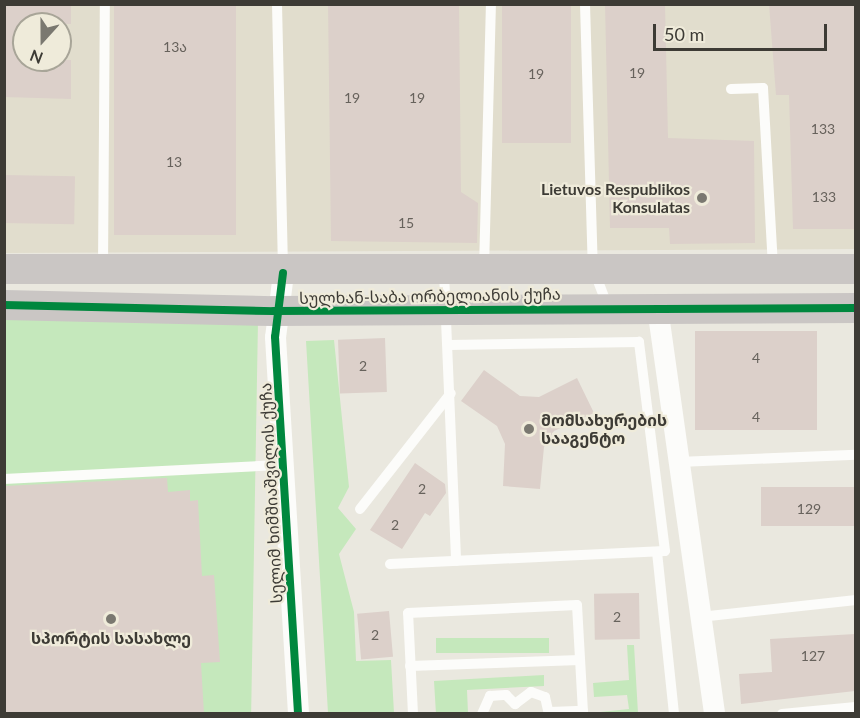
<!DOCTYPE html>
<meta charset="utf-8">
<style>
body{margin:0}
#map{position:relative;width:860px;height:718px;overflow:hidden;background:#eae8df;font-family:Lato,"Noto Sans Georgian",sans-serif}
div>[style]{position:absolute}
.built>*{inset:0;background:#e1ddcd}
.green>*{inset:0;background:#c5e8bc;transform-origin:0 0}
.building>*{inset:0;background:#dcd0ca;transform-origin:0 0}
.lane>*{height:10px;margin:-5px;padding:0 5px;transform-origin:5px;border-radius:5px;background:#fcfcfa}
.street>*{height:21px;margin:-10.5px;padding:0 10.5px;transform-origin:10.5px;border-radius:10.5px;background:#fcfcfa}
.secondary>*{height:30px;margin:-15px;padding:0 15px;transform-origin:15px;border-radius:15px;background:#cac6c4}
.cycleway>*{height:8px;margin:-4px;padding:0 4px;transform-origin:4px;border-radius:4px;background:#00873e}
.dots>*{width:16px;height:16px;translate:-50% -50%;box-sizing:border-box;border:3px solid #efebda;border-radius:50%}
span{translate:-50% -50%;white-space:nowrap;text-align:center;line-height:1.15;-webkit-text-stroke:4.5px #efebda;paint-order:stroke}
.number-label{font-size:14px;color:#67625c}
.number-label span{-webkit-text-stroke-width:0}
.poi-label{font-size:16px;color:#3d3b35;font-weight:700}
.right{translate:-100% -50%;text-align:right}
.left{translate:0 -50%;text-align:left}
.street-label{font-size:16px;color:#3d3b35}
.frame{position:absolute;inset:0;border:6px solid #3d3b35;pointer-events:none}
.north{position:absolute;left:12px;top:12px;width:60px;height:60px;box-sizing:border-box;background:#efebda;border:2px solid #a8a598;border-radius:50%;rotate:201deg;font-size:16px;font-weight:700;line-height:24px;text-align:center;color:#3d3b35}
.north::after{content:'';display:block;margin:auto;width:21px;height:27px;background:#7a7870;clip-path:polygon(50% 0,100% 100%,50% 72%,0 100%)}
.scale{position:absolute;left:653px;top:24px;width:174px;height:27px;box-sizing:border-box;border:3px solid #3d3b35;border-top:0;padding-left:8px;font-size:18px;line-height:21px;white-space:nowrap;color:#3d3b35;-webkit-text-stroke:4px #efebda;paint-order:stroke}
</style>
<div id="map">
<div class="built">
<i style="clip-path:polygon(evenodd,4px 5px,855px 5px,855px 249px,5px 253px,4px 5px,24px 24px,60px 24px,60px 60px,24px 60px,24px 24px)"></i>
</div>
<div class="green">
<i style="left:5px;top:318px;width:253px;height:396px;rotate:1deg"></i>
<i style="clip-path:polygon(334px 340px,349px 487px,338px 508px,356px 529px,339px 554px,354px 612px,356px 661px,391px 660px,394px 713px,328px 713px,306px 341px)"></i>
<i style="left:549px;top:638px;width:15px;height:113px;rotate:90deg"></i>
<i style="clip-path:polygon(627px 645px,634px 645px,638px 713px,591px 713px,629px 709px,627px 695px,594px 697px,593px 683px,629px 680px)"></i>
<i style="clip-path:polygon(544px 675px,544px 686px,467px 690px,468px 713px,436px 714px,434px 681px)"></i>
</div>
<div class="building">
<i style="clip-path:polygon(4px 4px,71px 4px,71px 24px,24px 24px,24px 60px,71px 60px,71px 99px,4px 97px)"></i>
<i style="clip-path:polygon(328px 4px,459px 4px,461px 192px,478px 203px,477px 243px,331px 241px)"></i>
<i style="left:502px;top:4px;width:69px;height:139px"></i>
<i style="clip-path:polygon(605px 4px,665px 4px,668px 138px,754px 141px,755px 243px,670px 244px,669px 228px,610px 228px)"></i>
<i style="clip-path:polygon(769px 4px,855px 4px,855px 229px,793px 229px,789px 95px,776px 95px)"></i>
<i style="left:114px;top:6px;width:122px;height:229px"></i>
<i style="left:4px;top:175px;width:71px;height:48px;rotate:1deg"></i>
<i style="left:817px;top:331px;width:99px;height:122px;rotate:90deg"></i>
<i style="left:385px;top:338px;width:54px;height:47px;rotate:88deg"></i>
<i style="clip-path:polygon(484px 370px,520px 396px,539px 397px,577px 378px,594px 413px,554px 431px,544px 447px,540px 489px,503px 486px,505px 444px,497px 426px,461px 401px)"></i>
<i style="clip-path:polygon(415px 463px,445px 484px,446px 493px,430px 516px,425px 513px,402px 549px,370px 530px)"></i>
<i style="clip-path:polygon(167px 478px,168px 492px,190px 490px,190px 501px,198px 500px,202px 576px,214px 575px,220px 662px,201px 663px,204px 714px,4px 714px,4px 486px)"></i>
<i style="left:855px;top:487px;width:39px;height:94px;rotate:90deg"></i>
<i style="left:639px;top:593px;width:46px;height:45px;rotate:89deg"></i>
<i style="left:389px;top:611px;width:46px;height:32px;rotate:85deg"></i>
<i style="clip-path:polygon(855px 634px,855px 691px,741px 704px,739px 674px,772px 672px,770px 639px)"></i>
</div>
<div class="lane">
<i style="left:277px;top:4px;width:262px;rotate:88.7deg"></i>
<i style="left:585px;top:4px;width:264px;rotate:88.3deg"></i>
<i style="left:593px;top:268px;width:42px;rotate:69deg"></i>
<i style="left:731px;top:89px;width:32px;rotate:-2deg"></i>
<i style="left:763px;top:88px;width:179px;rotate:86.8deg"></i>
<i style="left:103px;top:268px;width:264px;rotate:-89.6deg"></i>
<i style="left:484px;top:269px;width:265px;rotate:-88.5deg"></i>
<i style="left:444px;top:272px;width:289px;rotate:87.6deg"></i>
<i style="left:678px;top:462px;width:178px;rotate:-2.3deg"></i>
<i style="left:4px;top:479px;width:281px;rotate:-2.9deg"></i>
<i style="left:360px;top:509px;width:147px;rotate:-51.9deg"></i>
<i style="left:657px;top:552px;width:163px;rotate:84deg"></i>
<i style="left:390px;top:564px;width:275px;rotate:-2.7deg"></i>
<i style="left:665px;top:551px;width:211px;rotate:-97.1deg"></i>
<i style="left:639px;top:342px;width:190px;rotate:179.1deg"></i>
<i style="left:700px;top:617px;width:157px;rotate:-6.2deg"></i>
<i style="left:410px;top:666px;width:170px;rotate:-2deg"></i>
<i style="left:550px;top:712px;width:33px;rotate:-2deg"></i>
<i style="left:413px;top:714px;width:101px;rotate:-92.8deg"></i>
<i style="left:408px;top:613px;width:169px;rotate:-2.7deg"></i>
<i style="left:577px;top:605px;width:109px;rotate:86.8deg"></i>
<i style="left:482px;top:714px;width:20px;rotate:-66deg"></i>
<i style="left:490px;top:696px;width:16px;rotate:-4deg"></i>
<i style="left:506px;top:695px;width:13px;rotate:45deg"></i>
<i style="left:515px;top:704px;width:20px;rotate:-37deg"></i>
<i style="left:531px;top:692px;width:15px;rotate:20deg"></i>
<i style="left:545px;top:697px;width:17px;rotate:77deg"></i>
<i style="left:782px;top:714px;width:74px;rotate:-5.4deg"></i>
</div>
<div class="street">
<i style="left:283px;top:273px;width:64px;rotate:97.1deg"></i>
<i style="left:275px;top:337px;width:378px;rotate:86.5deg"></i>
<i style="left:657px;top:307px;width:411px;rotate:82deg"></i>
</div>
<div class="secondary">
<i style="left:4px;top:269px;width:852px"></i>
<i style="left:4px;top:305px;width:270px;rotate:1.3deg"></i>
<i style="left:274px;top:311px;width:582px;rotate:-0.3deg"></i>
</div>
<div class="cycleway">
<i style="left:283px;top:273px;width:64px;rotate:97.1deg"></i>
<i style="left:275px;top:337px;width:378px;rotate:86.5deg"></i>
<i style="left:4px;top:305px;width:270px;rotate:1.3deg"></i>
<i style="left:274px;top:311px;width:582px;rotate:-0.3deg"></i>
</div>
<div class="dots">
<i style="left:702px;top:198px;background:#7a7870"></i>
<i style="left:529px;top:429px;background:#7a7870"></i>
<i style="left:111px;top:619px;background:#7a7870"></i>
</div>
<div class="number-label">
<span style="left:175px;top:47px">13ა</span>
<span style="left:637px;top:73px">19</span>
<span style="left:536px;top:74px">19</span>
<span style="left:352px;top:98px">19</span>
<span style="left:417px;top:98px">19</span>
<span style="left:823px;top:129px">133</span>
<span style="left:174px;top:162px">13</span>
<span style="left:824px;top:197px">133</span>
<span style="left:406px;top:223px">15</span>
<span style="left:756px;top:358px">4</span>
<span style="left:363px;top:366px">2</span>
<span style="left:756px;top:417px">4</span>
<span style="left:422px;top:489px">2</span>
<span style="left:809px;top:509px">129</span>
<span style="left:395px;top:525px">2</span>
<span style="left:617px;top:617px">2</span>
<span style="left:375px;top:635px">2</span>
<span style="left:813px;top:656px">127</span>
</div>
<div class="poi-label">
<span class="right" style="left:690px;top:198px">Lietuvos Respublikos<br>Konsulatas</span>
<span class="left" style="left:541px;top:429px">მომსახურების<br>სააგენტო</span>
<span style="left:111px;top:638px">სპორტის სასახლე</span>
</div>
<div class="street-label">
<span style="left:430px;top:296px;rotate:-1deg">სულხან-საბა ორბელიანის ქუჩა</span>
<span style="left:271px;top:493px;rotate:-93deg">სელიმ ხიმშიაშვილის ქუჩა</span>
</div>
<div class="frame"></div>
<div class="north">N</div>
<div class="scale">50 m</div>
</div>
